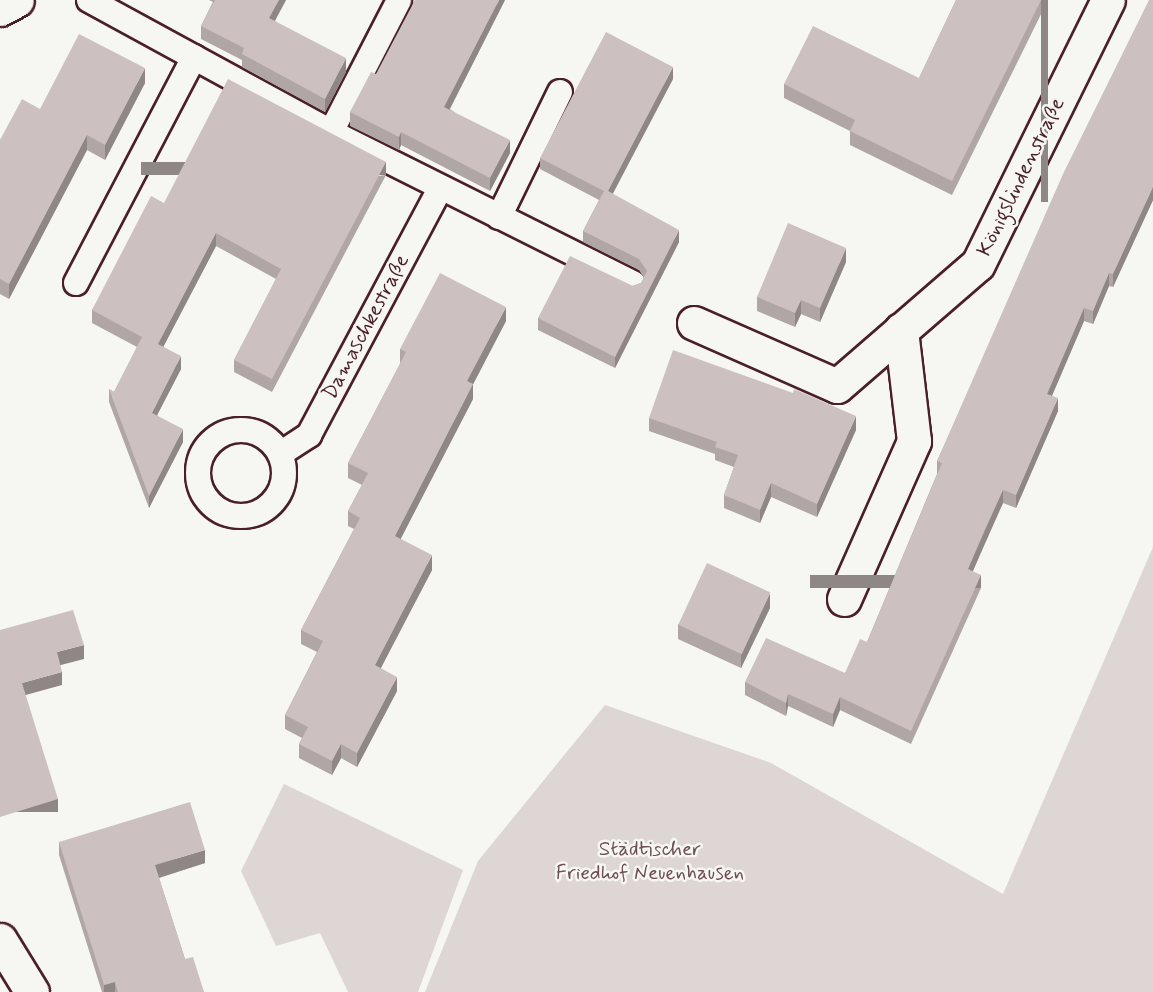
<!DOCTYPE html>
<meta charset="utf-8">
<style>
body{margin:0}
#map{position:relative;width:1153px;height:992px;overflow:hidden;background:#f6f6f2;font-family:Mynerve,sans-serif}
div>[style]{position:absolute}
.green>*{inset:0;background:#ddd6d5}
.roads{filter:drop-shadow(2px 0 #4a1f2b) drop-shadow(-2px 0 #4a1f2b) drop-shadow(0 2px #4a1f2b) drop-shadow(0 -2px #4a1f2b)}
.service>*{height:24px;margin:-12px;padding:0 12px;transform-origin:12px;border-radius:12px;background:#f6f6f2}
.service>.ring{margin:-12px;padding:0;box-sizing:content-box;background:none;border:24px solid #f6f6f2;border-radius:50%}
.minor>*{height:33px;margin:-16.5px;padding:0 16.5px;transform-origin:16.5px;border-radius:16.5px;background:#f6f6f2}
.wall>*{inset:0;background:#afa6a5}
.shaded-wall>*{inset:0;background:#8f8786;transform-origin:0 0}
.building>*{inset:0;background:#ccc1c0;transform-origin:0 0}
span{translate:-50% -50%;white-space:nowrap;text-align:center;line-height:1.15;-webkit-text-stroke:5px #f6f6f2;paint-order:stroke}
.street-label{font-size:21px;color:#4a1f2b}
.park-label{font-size:21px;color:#6f4d56}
</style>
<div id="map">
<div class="green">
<i style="clip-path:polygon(1153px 547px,1153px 992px,425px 992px,478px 861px,605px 705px,771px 763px,1003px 894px)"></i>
<i style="clip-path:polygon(284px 784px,463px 870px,418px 992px,348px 992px,320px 933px,276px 946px,241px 871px)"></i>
</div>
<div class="roads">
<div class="service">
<i style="left:89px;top:0;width:276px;rotate:28.6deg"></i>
<i style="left:331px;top:132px;width:338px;rotate:26.6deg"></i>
<i style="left:331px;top:132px;width:148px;rotate:-62.7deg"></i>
<i style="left:499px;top:217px;width:139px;rotate:-64deg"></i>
<i style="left:76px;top:283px;width:255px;rotate:-62.4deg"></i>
<i class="ring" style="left:198px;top:430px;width:62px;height:62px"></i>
<i style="left:280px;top:454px;width:35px;rotate:-33deg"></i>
<i style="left:309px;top:435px;width:279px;rotate:-62deg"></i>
</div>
<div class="minor">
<i style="left:0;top:9px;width:19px;rotate:-28deg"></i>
<i style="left:694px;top:323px;width:156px;rotate:23.8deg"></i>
<i style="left:837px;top:386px;width:186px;rotate:-40.9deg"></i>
<i style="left:978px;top:264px;width:294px;rotate:-63.8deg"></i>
<i style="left:844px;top:599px;width:173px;rotate:-66.1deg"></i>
<i style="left:914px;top:441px;width:112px;rotate:-96.7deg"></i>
<i style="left:0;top:940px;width:61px;rotate:58.4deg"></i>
</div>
</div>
<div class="wall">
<i style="clip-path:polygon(209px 0,286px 0,275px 21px,346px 72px,325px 112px,242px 67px,242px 60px,201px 39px,201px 26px,213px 2px)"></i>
<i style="clip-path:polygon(505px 0,450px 109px,510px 153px,490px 191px,401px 145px,399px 150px,350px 126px,350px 112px,376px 74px)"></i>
<i style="clip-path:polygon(956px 0,1048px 0,952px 195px,850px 145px,850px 131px,784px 98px,784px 84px,919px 78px)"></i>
<i style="clip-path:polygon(1153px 0,1153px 200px,1113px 287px,1109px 286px,1093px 324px,1084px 321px,1052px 396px,1058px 411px,1016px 508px,1003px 503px,985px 542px,973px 571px,981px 588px,911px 744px,840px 710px,833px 727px,788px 706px,786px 716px,745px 695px,745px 682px,845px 673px,867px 642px,937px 474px,937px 461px)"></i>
<i style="clip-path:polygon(673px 79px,612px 194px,679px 242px,615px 368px,538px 330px,538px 318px,641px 283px,644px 278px,639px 270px,583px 242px,583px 231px,599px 200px,540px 169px,540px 158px)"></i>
<i style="clip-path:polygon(145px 83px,105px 160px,87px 150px,9px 299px,0 294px,0 140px,40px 109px)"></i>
<i style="clip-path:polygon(386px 175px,272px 392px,234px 372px,234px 360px,276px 279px,216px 246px,163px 347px,181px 369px,157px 415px,183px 442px,149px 508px,109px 402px,109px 389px,114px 392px,137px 347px,92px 323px,92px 310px,164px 203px)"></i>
<i style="clip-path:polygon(846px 262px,820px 322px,801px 314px,795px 327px,757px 311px,757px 297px)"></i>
<i style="clip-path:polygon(506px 321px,473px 384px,473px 399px,400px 539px,432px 570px,381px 668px,397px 691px,357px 767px,341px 758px,332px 775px,299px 758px,299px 744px,302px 738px,285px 729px,285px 715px,317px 652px,301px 644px,301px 630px,354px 529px,348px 526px,348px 511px,362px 485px,348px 478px,348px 463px,400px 364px,400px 349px)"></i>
<i style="clip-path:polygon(649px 418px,856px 430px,817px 517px,771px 497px,760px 523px,724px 508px,724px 495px,734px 467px,715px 460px,715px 454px,649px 431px)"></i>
<i style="clip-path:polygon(770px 608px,741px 668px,678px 639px,678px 624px)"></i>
<i style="clip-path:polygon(59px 842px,205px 863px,159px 878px,185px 959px,204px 992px,102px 992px,59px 855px)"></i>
</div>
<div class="shaded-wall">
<i style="clip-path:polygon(279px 0,286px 0,269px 31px,269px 18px)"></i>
<i style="clip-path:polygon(499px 0,505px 0,444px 120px,444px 107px)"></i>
<i style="left:1041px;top:0;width:7px;height:202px"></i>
<i style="clip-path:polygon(346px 58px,346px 72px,325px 112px,325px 99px)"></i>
<i style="clip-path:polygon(673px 67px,673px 79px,608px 203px,608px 191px)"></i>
<i style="clip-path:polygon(145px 68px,145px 83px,105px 160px,105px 145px)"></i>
<i style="clip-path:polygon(401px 132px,401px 145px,399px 150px,399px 137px)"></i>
<i style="clip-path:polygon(87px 135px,87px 150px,9px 299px,9px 284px)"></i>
<i style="clip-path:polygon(510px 140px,510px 153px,490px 191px,490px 178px)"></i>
<i style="left:386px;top:162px;width:13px;height:245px;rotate:90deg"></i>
<i style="clip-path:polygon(1153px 187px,1153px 200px,1113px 287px,1113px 274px)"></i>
<i style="clip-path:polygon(679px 230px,679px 242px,615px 368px,615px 357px)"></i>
<i style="clip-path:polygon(216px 233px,216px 246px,158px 357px,158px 344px)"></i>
<i style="clip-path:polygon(846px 248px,846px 262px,820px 322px,820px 308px)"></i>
<i style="clip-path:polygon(1109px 273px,1109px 286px,1093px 324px,1093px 311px)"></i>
<i style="clip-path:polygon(801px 300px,801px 314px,795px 327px,795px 313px)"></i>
<i style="clip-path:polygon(506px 307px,506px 321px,467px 396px,467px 381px)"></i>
<i style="clip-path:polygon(1084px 308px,1084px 321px,1047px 407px,1047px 394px)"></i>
<i style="clip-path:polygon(181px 356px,181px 369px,152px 425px,152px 413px)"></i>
<i style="clip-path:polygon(473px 384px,473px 399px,395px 550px,395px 536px)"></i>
<i style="clip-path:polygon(1058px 398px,1058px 411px,1016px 508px,1016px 495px)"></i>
<i style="clip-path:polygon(856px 416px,856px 430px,817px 517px,817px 504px)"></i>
<i style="clip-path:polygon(183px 429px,183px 442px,149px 508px,149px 496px)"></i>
<i style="clip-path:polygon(771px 483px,771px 497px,760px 523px,760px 510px)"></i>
<i style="clip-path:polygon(1003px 490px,1003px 503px,968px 582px,968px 569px)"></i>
<i style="clip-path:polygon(432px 555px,432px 570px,375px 679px,375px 665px)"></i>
<i style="left:981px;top:575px;width:13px;height:171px;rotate:90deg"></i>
<i style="clip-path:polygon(770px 593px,770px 608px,741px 668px,741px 654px)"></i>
<i style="clip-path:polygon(84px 645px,84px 659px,57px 666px,57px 652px)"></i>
<i style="clip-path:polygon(62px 672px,62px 685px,22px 696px,22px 683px)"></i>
<i style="clip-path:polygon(397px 677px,397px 691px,357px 767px,357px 753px)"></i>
<i style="clip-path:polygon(788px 694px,788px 706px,786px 716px,786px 703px)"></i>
<i style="clip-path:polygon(840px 697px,840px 710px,833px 727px,833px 714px)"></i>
<i style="clip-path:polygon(341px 744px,341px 758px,332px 775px,332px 761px)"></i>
<i style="left:58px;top:799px;width:13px;height:61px;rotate:90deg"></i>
<i style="clip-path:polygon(205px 850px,205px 863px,155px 879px,155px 865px)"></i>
<i style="clip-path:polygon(115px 982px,115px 992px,104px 992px,104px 985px)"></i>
</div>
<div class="building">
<i style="clip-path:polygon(215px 0,279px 0,269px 18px,346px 58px,325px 99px,242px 54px,244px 48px,201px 26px)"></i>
<i style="clip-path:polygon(415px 0,499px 0,444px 107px,510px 140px,490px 178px,401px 132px,399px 137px,350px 112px,371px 72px,376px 74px)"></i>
<i style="clip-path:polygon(956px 0,1041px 0,952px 181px,850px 131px,855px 120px,784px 84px,813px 26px,919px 78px)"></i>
<i style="clip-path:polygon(1149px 0,1153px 0,1153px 187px,1113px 274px,1109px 273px,1093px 311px,1084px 308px,1047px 394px,1058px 398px,1016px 495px,1003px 490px,985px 529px,968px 569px,981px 575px,911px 731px,840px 697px,833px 714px,788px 694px,786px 703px,745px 682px,766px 638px,845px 673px,860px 639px,867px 642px,942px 463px,937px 461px,1063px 174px)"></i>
<i style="clip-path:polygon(606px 32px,673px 67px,608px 191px,679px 230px,615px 357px,538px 318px,570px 256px,633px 286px,641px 283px,647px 271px,639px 259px,583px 231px,604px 191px,540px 158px)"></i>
<i style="clip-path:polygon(79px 34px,145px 68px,105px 145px,87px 135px,9px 284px,0 279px,0 140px,22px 99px,40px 109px)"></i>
<i style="clip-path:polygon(228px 79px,386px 162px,272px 379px,234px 360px,281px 269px,216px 233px,158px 344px,181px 356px,152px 413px,183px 429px,149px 496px,109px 389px,114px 392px,142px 337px,92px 310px,151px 196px,164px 203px)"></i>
<i style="clip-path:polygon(788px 223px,846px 248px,820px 308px,801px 300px,795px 313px,757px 297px)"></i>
<i style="clip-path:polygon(440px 273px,506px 307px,467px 381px,473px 384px,395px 536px,432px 555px,375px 665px,397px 677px,357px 753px,341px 744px,332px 761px,299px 744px,308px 727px,285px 715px,323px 641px,301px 630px,360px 518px,348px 511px,368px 473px,348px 463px,406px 352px,400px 349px)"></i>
<i style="clip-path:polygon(673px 350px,793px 393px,794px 389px,856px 416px,817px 504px,771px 483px,760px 510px,724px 495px,738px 455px,715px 447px,717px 442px,649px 418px)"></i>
<i style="left:707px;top:563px;width:70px;height:68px;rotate:25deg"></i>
<i style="clip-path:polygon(73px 610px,84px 645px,57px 652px,62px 672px,22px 683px,58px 799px,0 817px,0 630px)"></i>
<i style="clip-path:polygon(190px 802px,205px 850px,155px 865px,185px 959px,193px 957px,204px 992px,118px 992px,115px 982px,104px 985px,59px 842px)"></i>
</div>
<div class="street-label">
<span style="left:1021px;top:177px;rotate:-64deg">Königslindenstraße</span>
<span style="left:366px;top:327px;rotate:-62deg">Damaschkestraße</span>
</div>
<div class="park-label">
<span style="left:650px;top:861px">Städtischer<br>Friedhof Neuenhausen</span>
</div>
</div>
